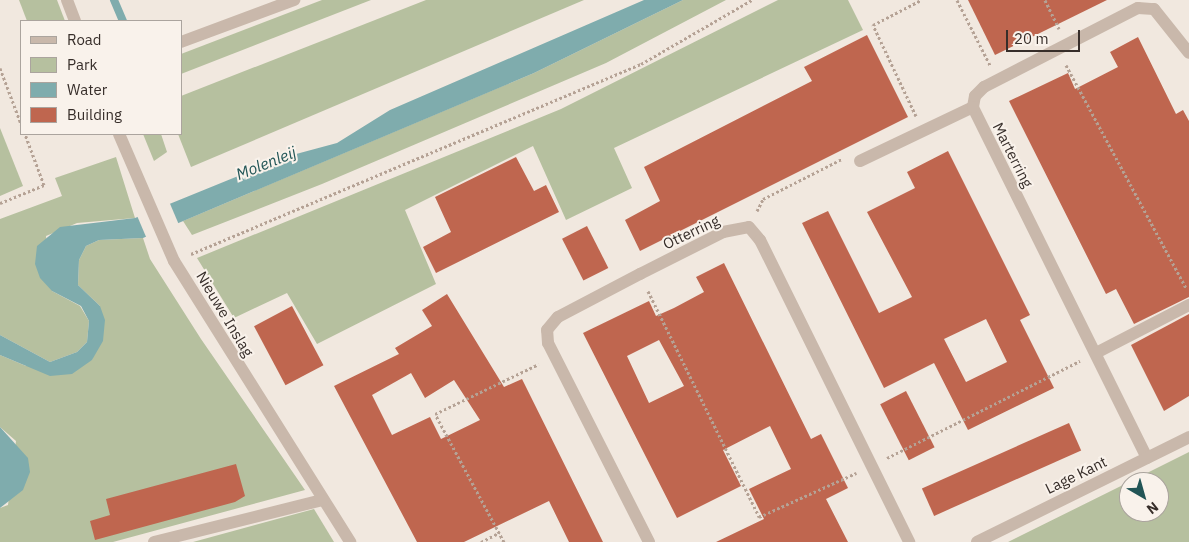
<!DOCTYPE html>
<style>
body{margin:0}
#map{position:relative;width:1189px;height:542px;overflow:hidden;background:#f1e8df;font-family:"IBM Plex Sans",sans-serif}
div>[style]{position:absolute}
.green>*{inset:0;background:#b6c09f}
.water>*{inset:0;background:#7facad}
.pier>*{inset:0;background:#f1e8df;transform-origin:0 0}
.stream>*{height:8px;margin:-4px;padding:0 4px;transform-origin:4px;border-radius:4px;background:#7facad}
.building>*{inset:0;background:#bf664f;transform-origin:0 0}
.path>*{height:3px;margin-top:-1.5px;transform-origin:0;background:repeating-linear-gradient(90deg,#b5a295 0 2.5px,transparent 0 5px)}
.minor>*{height:12px;margin:-6px;padding:0 6px;transform-origin:6px;border-radius:6px;background:#c9b8ab}
span{translate:-50% -50%;white-space:nowrap;text-align:center;line-height:1.15;-webkit-text-stroke:4px #f9f2eb;paint-order:stroke}
.street-label{font-size:15px;color:#372e2a}
.water-label{font-size:16px;color:#225556;font-style:italic}
.legend{position:absolute;left:20px;top:20px;width:162px;height:115px;box-sizing:border-box;background:#f9f2eb;border:1px solid #aba49e;margin:0;padding:6px 9px;list-style:none;font-size:15px;color:#372e2a}
.legend li{display:flex;align-items:center;gap:10px;height:25px}
.legend b{width:25px;border:1px solid #aba49e}
.north{position:absolute;left:1119px;top:472px;width:50px;height:50px;box-sizing:border-box;background:#f9f2eb;border:1px solid #aba49e;border-radius:50%;rotate:142deg;font-size:14px;font-weight:700;line-height:20px;text-align:center;color:#372e2a}
.north::after{content:'';display:block;margin:auto;width:18px;height:22px;background:#225556;clip-path:polygon(50% 0,100% 100%,50% 72%,0 100%)}
.scale{position:absolute;left:1006px;top:30px;width:74px;height:22px;box-sizing:border-box;border:2px solid #372e2a;border-top:0;padding-left:6px;font-size:15px;line-height:18px;white-space:nowrap;color:#372e2a;-webkit-text-stroke:4px #f9f2eb;paint-order:stroke}
</style>
<div id="map">
<div class="green">
<i style="clip-path:polygon(19px 0,57px 0,65px 21px,27px 21px)"></i>
<i style="clip-path:polygon(322px 0,371px 0,181px 74px,181px 54px)"></i>
<i style="clip-path:polygon(426px 0,584px 0,191px 167px,178px 134px,181px 96px)"></i>
<i style="clip-path:polygon(683px 0,726px 0,606px 63px,322px 184px,192px 235px,183px 221px,534px 73px)"></i>
<i style="clip-path:polygon(778px 0,848px 0,863px 30px,614px 148px,632px 188px,566px 220px,533px 146px,405px 210px,436px 284px,317px 344px,287px 293px,234px 318px,197px 258px,561px 109px)"></i>
<i style="clip-path:polygon(0 128px,23px 186px,0 196px)"></i>
<i style="clip-path:polygon(143px 134px,161px 134px,167px 152px,154px 161px)"></i>
<i style="clip-path:polygon(116px 157px,135px 218px,77px 223px,46px 236px,52px 291px,80px 306px,89px 321px,87px 342px,77px 352px,50px 362px,0 335px,0 219px,62px 196px,55px 178px)"></i>
<i style="clip-path:polygon(143px 238px,150px 259px,201px 339px,305px 490px,113px 542px,0 542px,0 508px,8px 505px,16px 441px,0 427px,0 355px,26px 366px,92px 360px,100px 306px,78px 285px,79px 260px,86px 246px,99px 240px)"></i>
<i style="clip-path:polygon(1189px 452px,1189px 542px,1008px 542px,1129px 482px,1129px 512px,1159px 512px,1159px 482px,1129px 482px)"></i>
<i style="clip-path:polygon(314px 509px,334px 542px,193px 542px)"></i>
</div>
<div class="water">
<i style="clip-path:polygon(644px 0,683px 0,534px 73px,143px 238px,99px 240px,86px 246px,79px 260px,78px 285px,100px 306px,105px 320px,103px 341px,92px 360px,72px 374px,50px 376px,0 355px,0 335px,50px 362px,77px 352px,87px 342px,89px 321px,81px 306px,52px 291px,40px 278px,35px 264px,37px 246px,60px 227px,135px 218px,285px 157px,337px 143px,390px 110px)"></i>
<i style="clip-path:polygon(0 427px,28px 458px,30px 472px,23px 490px,0 508px)"></i>
</div>
<div class="pier">
<i style="left:168px;top:199px;width:28px;height:35px;rotate:67deg"></i>
</div>
<div class="stream">
<i style="left:114px;top:0;width:23px;rotate:67deg"></i>
</div>
<div class="building">
<i style="clip-path:polygon(968px 0,1107px 0,995px 55px)"></i>
<i style="clip-path:polygon(867px 35px,908px 117px,640px 251px,625px 220px,660px 201px,644px 167px,812px 81px,804px 67px)"></i>
<i style="clip-path:polygon(1138px 37px,1176px 114px,1183px 110px,1189px 121px,1189px 297px,1134px 324px,1116px 289px,1106px 294px,1009px 101px,1068px 73px,1075px 89px,1118px 67px,1110px 52px)"></i>
<i style="clip-path:polygon(evenodd,948px 151px,1030px 315px,1020px 320px,1054px 388px,968px 430px,934px 363px,884px 388px,802px 223px,828px 211px,879px 313px,912px 297px,867px 212px,915px 188px,907px 172px,948px 151px,986px 319px,1007px 362px,966px 382px,944px 339px,986px 319px)"></i>
<i style="clip-path:polygon(516px 157px,534px 191px,546px 185px,559px 212px,436px 273px,423px 247px,451px 232px,435px 197px)"></i>
<i style="left:587px;top:226px;width:47px;height:28px;rotate:63deg"></i>
<i style="clip-path:polygon(evenodd,724px 263px,811px 439px,821px 434px,848px 488px,826px 499px,848px 542px,716px 542px,764px 519px,749px 489px,791px 469px,770px 426px,723px 450px,741px 486px,677px 518px,583px 333px,649px 301px,656px 316px,674px 308px,704px 292px,696px 277px,724px 263px,659px 340px,684px 386px,649px 403px,627px 356px,659px 340px)"></i>
<i style="clip-path:polygon(evenodd,447px 294px,504px 387px,522px 379px,603px 542px,569px 542px,549px 501px,464px 542px,417px 542px,334px 386px,399px 354px,395px 348px,432px 326px,422px 310px,447px 294px,411px 373px,425px 398px,454px 380px,480px 420px,441px 439px,430px 417px,392px 435px,372px 395px,411px 373px)"></i>
<i style="left:292px;top:306px;width:67px;height:43px;rotate:62deg"></i>
<i style="clip-path:polygon(1189px 314px,1189px 396px,1164px 411px,1131px 345px)"></i>
<i style="left:906px;top:391px;width:63px;height:29px;rotate:63deg"></i>
<i style="left:1069px;top:423px;width:30px;height:161px;rotate:66deg"></i>
<i style="clip-path:polygon(236px 464px,245px 496px,235px 502px,95px 540px,90px 521px,110px 515px,106px 499px)"></i>
</div>
<div class="path">
<i style="left:957px;top:0;width:73px;rotate:63.1deg"></i>
<i style="left:1045px;top:0;width:32px;rotate:64deg"></i>
<i style="left:1066px;top:65px;width:253px;rotate:61.7deg"></i>
<i style="left:0;top:68px;width:60px;rotate:69.4deg"></i>
<i style="left:916px;top:116px;width:101px;rotate:-115.3deg"></i>
<i style="left:873px;top:25px;width:54px;rotate:-27.5deg"></i>
<i style="left:0;top:203px;width:48px;rotate:-22.2deg"></i>
<i style="left:44px;top:185px;width:54px;rotate:-110.4deg"></i>
<i style="left:757px;top:211px;width:13px;rotate:-63deg"></i>
<i style="left:763px;top:199px;width:89px;rotate:-26.9deg"></i>
<i style="left:191px;top:254px;width:488px;rotate:-22.9deg"></i>
<i style="left:641px;top:64px;width:128px;rotate:-30deg"></i>
<i style="left:648px;top:291px;width:252px;rotate:63.8deg"></i>
<i style="left:759px;top:517px;width:107px;rotate:-24.4deg"></i>
<i style="left:887px;top:458px;width:216px;rotate:-26.7deg"></i>
<i style="left:481px;top:542px;width:20px;rotate:-27deg"></i>
<i style="left:504px;top:542px;width:145px;rotate:-118.3deg"></i>
<i style="left:435px;top:414px;width:115px;rotate:-25.7deg"></i>
</div>
<div class="minor">
<i style="left:67px;top:0;width:22px;rotate:69deg"></i>
<i style="left:181px;top:42px;width:121px;rotate:-20.4deg"></i>
<i style="left:119px;top:134px;width:138px;rotate:66.6deg"></i>
<i style="left:174px;top:261px;width:332px;rotate:57.9deg"></i>
<i style="left:860px;top:161px;width:125px;rotate:-25.5deg"></i>
<i style="left:1096px;top:353px;width:105px;rotate:-27.3deg"></i>
<i style="left:1147px;top:458px;width:392px;rotate:-116.4deg"></i>
<i style="left:973px;top:107px;width:11px;rotate:-80deg"></i>
<i style="left:975px;top:96px;width:13px;rotate:-45deg"></i>
<i style="left:984px;top:87px;width:173px;rotate:-27.2deg"></i>
<i style="left:1138px;top:8px;width:16px;rotate:4deg"></i>
<i style="left:1154px;top:9px;width:56px;rotate:51.5deg"></i>
<i style="left:154px;top:542px;width:174px;rotate:-14deg"></i>
<i style="left:649px;top:542px;width:223px;rotate:-116.9deg"></i>
<i style="left:548px;top:343px;width:13px;rotate:-94deg"></i>
<i style="left:547px;top:330px;width:17px;rotate:-50deg"></i>
<i style="left:558px;top:317px;width:93px;rotate:-27.7deg"></i>
<i style="left:640px;top:274px;width:93px;rotate:-26.8deg"></i>
<i style="left:723px;top:232px;width:26px;rotate:-11deg"></i>
<i style="left:749px;top:227px;width:17px;rotate:50deg"></i>
<i style="left:760px;top:240px;width:337px;rotate:63.7deg"></i>
<i style="left:977px;top:542px;width:237px;rotate:-26.3deg"></i>
</div>
<div class="street-label">
<span style="left:1013px;top:155px;rotate:63deg">Marterring</span>
<span style="left:691px;top:232px;rotate:-25deg">Otterring</span>
<span style="left:225px;top:314px;rotate:59deg">Nieuwe Inslag</span>
<span style="left:1076px;top:475px;rotate:-26deg">Lage Kant</span>
</div>
<div class="water-label">
<span style="left:266px;top:163px;rotate:-22deg">Molenleij</span>
</div>
<ul class="legend">
<li><b style="height:6px;background:#c9b8ab"></b>Road</li>
<li><b style="height:14px;background:#b6c09f"></b>Park</li>
<li><b style="height:14px;background:#7facad"></b>Water</li>
<li><b style="height:14px;background:#bf664f"></b>Building</li>
</ul>
<div class="north">N</div>
<div class="scale">20 m</div>
</div>
